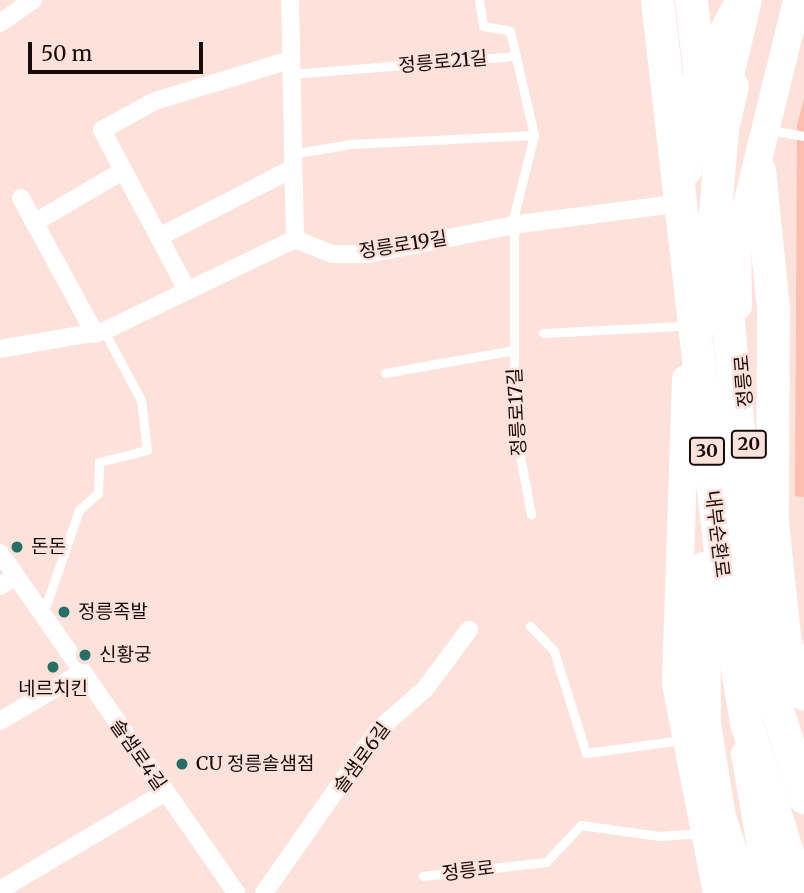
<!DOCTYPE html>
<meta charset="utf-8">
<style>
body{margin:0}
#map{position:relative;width:804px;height:893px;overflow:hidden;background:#fde1db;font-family:Merriweather,"Noto Sans KR",serif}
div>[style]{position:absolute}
.green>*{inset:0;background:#febeaf}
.lane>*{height:9px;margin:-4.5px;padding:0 4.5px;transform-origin:4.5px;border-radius:4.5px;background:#fff}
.street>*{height:18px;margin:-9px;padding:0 9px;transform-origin:9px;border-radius:9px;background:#fff}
.primary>*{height:28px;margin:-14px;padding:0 14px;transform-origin:14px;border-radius:14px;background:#fff}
.highway>*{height:33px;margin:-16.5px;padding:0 16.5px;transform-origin:16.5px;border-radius:16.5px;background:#fff}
.dots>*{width:19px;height:19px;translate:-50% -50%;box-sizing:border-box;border:4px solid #fde1db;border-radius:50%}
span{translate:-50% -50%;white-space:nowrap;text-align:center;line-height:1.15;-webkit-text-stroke:5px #fde1db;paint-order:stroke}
.shield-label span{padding:2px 5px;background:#fde1db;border:2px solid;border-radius:5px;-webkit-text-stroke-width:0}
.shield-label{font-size:18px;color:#160b09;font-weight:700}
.street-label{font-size:19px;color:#160b09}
.poi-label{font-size:19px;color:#160b09}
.left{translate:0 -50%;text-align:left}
.scale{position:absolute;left:28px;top:42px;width:175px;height:32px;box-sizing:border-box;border:4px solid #160b09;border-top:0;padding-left:9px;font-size:21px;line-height:24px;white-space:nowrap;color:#160b09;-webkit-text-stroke:5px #fde1db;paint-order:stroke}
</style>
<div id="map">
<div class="green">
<i style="clip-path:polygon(804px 99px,804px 497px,795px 496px,797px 125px)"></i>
</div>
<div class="lane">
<i style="left:479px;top:0;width:26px;rotate:81deg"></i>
<i style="left:483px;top:26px;width:27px;rotate:10deg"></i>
<i style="left:510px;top:31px;width:107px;rotate:77deg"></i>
<i style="left:534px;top:135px;width:83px;rotate:103.9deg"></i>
<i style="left:514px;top:216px;width:208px;rotate:90deg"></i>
<i style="left:514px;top:424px;width:92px;rotate:79.3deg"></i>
<i style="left:291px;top:74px;width:226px;rotate:-4.6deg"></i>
<i style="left:770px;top:130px;width:35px;rotate:10deg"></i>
<i style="left:292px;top:154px;width:59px;rotate:-9.8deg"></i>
<i style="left:350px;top:144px;width:184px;rotate:-2.8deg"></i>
<i style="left:543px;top:333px;width:137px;rotate:-2.9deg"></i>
<i style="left:385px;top:373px;width:131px;rotate:-10.1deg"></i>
<i style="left:43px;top:614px;width:110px;rotate:-70.9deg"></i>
<i style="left:79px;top:510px;width:25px;rotate:-42deg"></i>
<i style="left:98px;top:493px;width:31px;rotate:-88deg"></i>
<i style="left:99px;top:462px;width:49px;rotate:-14deg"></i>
<i style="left:147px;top:450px;width:50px;rotate:-96.8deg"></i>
<i style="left:141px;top:400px;width:78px;rotate:-118.2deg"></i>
<i style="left:530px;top:626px;width:35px;rotate:46deg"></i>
<i style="left:554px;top:651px;width:107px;rotate:72.6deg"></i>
<i style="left:586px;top:753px;width:97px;rotate:-7.7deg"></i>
<i style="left:423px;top:876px;width:124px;rotate:-6.5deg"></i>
<i style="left:546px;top:862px;width:51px;rotate:-46.6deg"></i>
<i style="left:581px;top:825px;width:79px;rotate:8deg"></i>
<i style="left:659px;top:836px;width:44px;rotate:-3.9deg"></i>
</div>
<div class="street">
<i style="left:290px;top:0;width:239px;rotate:88.8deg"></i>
<i style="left:0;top:23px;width:40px;rotate:-34.9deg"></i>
<i style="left:21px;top:198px;width:155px;rotate:61.4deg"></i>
<i style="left:34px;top:223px;width:104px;rotate:-30.5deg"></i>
<i style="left:159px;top:237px;width:149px;rotate:-27.1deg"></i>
<i style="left:295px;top:239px;width:40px;rotate:22deg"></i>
<i style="left:332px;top:254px;width:36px"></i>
<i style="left:368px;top:254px;width:154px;rotate:-11.2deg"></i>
<i style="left:519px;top:224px;width:165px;rotate:-7.3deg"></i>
<i style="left:187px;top:290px;width:181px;rotate:-118deg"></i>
<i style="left:102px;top:130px;width:60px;rotate:-28.7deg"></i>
<i style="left:155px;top:101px;width:138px;rotate:-16.9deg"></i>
<i style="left:0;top:349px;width:106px;rotate:-9.8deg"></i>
<i style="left:104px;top:331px;width:212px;rotate:-25.7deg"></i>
<i style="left:0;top:553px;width:414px;rotate:55.2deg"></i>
<i style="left:0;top:586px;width:9px;rotate:-32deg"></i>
<i style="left:0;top:721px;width:94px;rotate:-30.7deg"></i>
<i style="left:0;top:890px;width:191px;rotate:-30.6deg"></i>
<i style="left:264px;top:893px;width:199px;rotate:-55deg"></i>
<i style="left:378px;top:730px;width:62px;rotate:-41.1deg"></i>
<i style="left:425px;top:689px;width:74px;rotate:-53.3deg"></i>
</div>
<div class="primary">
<i style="left:723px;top:104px;width:107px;rotate:-76.5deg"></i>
<i style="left:688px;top:171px;width:90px;rotate:-84.9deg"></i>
<i style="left:696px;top:81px;width:92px;rotate:-61.5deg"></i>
<i style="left:738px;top:306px;width:61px;rotate:-90.9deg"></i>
<i style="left:737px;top:245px;width:252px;rotate:-76.2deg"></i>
<i style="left:686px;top:379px;width:305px;rotate:91.9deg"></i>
<i style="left:676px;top:684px;width:213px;rotate:78.9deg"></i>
<i style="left:745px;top:754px;width:141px;rotate:80.2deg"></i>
</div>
<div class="highway">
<i style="left:657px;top:0;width:608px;rotate:83.48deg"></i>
<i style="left:726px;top:604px;width:120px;rotate:80.4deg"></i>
<i style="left:746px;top:722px;width:179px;rotate:72.5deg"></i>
<i style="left:691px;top:0;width:151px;rotate:83.5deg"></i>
<i style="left:759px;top:170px;width:139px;rotate:84.2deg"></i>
<i style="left:773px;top:308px;width:214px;rotate:90.3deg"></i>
<i style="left:772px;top:522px;width:122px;rotate:83.9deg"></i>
<i style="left:785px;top:643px;width:54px;rotate:69.6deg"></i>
<i style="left:724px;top:280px;width:372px;rotate:84.6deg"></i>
<i style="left:759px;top:650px;width:154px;rotate:73deg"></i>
<i style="left:706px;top:319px;width:192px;rotate:-85.2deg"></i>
<i style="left:722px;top:128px;width:43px;rotate:-76.6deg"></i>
<i style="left:703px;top:568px;width:156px;rotate:89.6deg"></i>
<i style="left:704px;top:724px;width:94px;rotate:80.8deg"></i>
<i style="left:719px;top:817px;width:80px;rotate:71.8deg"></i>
</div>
<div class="dots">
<i style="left:17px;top:547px;background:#276f66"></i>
<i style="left:64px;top:612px;background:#276f66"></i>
<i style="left:85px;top:655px;background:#276f66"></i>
<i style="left:53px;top:667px;background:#276f66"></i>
<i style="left:182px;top:764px;background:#276f66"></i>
</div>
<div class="shield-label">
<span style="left:749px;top:444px">20</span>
<span style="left:707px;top:451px">30</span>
</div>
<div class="street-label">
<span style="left:443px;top:62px;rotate:-5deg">정릉로21길</span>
<span style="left:403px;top:245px;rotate:-9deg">정릉로19길</span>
<span style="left:744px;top:381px;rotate:-95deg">정릉로</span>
<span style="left:517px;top:412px;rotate:-93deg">정릉로17길</span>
<span style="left:717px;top:534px;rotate:83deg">내부순환로</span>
<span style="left:138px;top:755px;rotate:55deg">솔샘로4길</span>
<span style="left:362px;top:758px;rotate:-54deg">솔샘로6길</span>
<span style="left:468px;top:871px;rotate:-7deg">정릉로</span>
</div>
<div class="poi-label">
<span class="left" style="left:31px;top:547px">돈돈</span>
<span class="left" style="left:78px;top:612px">정릉족발</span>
<span class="left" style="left:99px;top:655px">신황궁</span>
<span style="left:53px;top:689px">네르치킨</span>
<span class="left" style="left:196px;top:764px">CU 정릉솔샘점</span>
</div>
<div class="scale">50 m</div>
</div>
